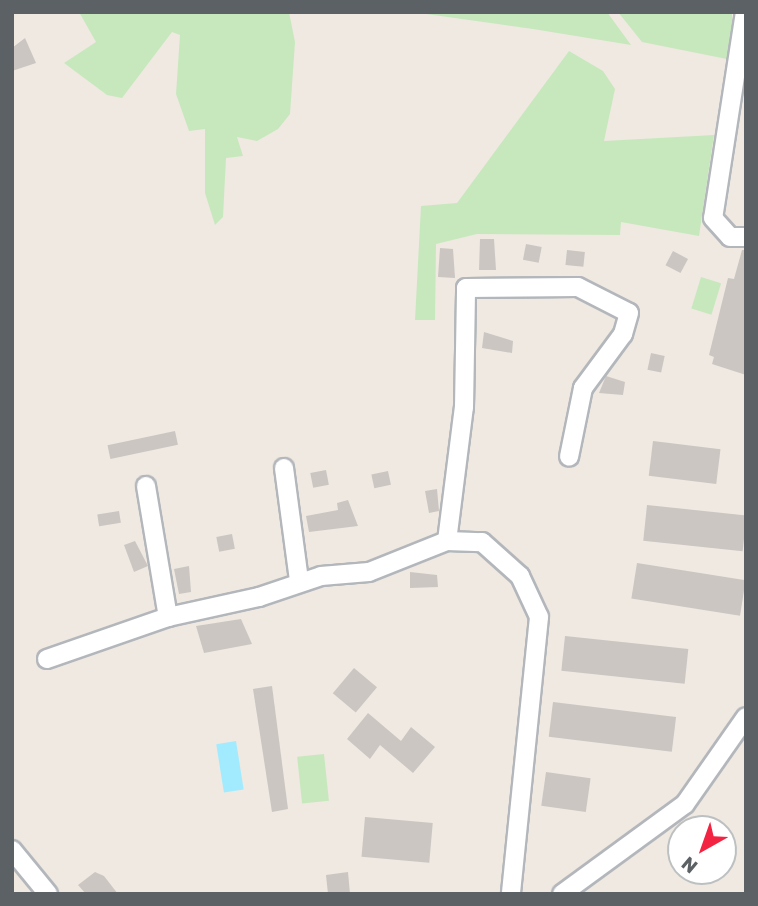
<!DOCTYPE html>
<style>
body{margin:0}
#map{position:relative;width:758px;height:906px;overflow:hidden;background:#efe9e2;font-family:Rubik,sans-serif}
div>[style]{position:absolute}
.green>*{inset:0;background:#c7e8bd;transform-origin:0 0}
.water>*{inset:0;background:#a2ebff;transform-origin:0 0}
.building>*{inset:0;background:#cbc6c2;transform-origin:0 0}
.roads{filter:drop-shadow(2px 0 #b3b7bb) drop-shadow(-2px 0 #b3b7bb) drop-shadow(0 2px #b3b7bb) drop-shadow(0 -2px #b3b7bb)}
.street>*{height:18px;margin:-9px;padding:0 9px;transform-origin:9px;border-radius:9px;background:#fff}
span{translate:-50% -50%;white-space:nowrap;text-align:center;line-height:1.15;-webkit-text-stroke:7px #fff;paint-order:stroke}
.frame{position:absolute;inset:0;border:14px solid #5b6164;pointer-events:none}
.north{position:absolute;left:667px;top:815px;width:70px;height:70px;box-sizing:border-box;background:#fff;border:2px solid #bdc0c1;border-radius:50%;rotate:220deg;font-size:19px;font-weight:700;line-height:28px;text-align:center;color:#5b6164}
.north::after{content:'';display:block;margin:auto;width:24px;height:32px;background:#f32442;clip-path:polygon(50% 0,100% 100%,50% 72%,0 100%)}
</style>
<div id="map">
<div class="green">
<i style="clip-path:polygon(79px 12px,289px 12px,295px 42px,290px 114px,278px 129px,257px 141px,237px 137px,243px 156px,226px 158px,223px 217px,215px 225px,205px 193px,205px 129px,189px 131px,176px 94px,180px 35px,172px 32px,122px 98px,107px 95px,64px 63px,96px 42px)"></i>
<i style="clip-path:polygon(412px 12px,607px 12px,631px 45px,533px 29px)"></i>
<i style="clip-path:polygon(618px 12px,732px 12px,732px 60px,642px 42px)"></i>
<i style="clip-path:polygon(569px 51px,603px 71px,615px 89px,604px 141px,714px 135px,699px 236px,621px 222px,620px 235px,477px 234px,436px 244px,435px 320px,415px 320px,421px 206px,457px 203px)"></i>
<i style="left:701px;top:277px;width:21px;height:33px;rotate:17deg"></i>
<i style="left:324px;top:754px;width:47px;height:27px;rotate:84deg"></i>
</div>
<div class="water">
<i style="left:236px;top:741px;width:49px;height:20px;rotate:81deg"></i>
</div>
<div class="building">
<i style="clip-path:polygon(25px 38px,36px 63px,12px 71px,12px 48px)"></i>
<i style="clip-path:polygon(480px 239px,494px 239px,496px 270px,479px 270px)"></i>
<i style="left:526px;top:244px;width:16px;height:16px;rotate:11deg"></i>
<i style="clip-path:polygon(440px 248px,453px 249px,455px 278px,438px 277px)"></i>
<i style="left:567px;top:250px;width:18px;height:15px;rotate:6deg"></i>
<i style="clip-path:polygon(742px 250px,746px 250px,746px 375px,712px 364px,714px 357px,709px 355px,728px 278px,734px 279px)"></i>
<i style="left:673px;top:251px;width:17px;height:16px;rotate:28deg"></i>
<i style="clip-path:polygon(484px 332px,513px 341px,512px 353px,482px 348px)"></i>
<i style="left:651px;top:353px;width:14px;height:17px;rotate:12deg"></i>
<i style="clip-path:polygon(606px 376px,625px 382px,623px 395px,599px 393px)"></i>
<i style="left:175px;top:431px;width:14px;height:69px;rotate:78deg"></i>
<i style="left:653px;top:441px;width:68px;height:35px;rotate:7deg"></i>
<i style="left:326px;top:470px;width:15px;height:16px;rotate:79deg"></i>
<i style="left:388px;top:471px;width:14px;height:17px;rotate:78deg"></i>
<i style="clip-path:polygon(437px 489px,439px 511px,429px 513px,425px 491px)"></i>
<i style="clip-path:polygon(348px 500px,358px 526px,309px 532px,306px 516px,338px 510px,337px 503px)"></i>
<i style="left:647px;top:505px;width:100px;height:36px;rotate:6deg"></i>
<i style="left:119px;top:511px;width:12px;height:22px;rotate:81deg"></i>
<i style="left:232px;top:534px;width:15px;height:16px;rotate:79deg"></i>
<i style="clip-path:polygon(135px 541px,148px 566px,134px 572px,124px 545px)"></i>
<i style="left:637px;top:563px;width:110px;height:36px;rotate:9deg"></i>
<i style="clip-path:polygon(189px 566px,191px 592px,179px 594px,174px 569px)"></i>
<i style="clip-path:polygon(410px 572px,437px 575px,438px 587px,410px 588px)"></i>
<i style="clip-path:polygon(241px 619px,252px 644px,204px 653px,196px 626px)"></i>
<i style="left:565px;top:636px;width:124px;height:35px;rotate:6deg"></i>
<i style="left:354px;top:668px;width:30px;height:33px;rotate:40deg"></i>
<i style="clip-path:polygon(272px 686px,288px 809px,272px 812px,253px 689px)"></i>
<i style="left:553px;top:702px;width:124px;height:35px;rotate:7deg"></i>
<i style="clip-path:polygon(368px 713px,401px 741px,411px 727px,435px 747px,413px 773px,380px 745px,370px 759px,347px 739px)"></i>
<i style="left:546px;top:772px;width:45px;height:34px;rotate:8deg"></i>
<i style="left:365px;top:817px;width:68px;height:40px;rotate:5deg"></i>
<i style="clip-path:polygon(95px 872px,104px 876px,118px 894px,86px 894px,78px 885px)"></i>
<i style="clip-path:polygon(348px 872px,350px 894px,328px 894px,326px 875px)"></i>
</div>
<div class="roads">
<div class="street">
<i style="left:745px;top:12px;width:208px;rotate:98.8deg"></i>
<i style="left:713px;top:218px;width:25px;rotate:48deg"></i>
<i style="left:730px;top:237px;width:16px"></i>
<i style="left:284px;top:468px;width:114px;rotate:82.4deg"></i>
<i style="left:146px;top:486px;width:133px;rotate:80.5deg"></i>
<i style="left:447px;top:541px;width:135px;rotate:-82.8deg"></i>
<i style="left:464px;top:407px;width:119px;rotate:-89deg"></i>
<i style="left:466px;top:288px;width:112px;rotate:-0.5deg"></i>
<i style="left:578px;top:287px;width:57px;rotate:27deg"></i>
<i style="left:629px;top:313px;width:22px;rotate:106deg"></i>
<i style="left:623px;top:334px;width:67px;rotate:126.5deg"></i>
<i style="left:583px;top:388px;width:70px;rotate:101.5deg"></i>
<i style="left:47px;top:659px;width:128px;rotate:-19.1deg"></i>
<i style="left:168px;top:617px;width:93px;rotate:-12.4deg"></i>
<i style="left:259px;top:597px;width:65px;rotate:-18.7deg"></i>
<i style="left:321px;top:576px;width:48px;rotate:-4.8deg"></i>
<i style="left:369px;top:572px;width:84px;rotate:-21.7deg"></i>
<i style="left:447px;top:541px;width:35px;rotate:2deg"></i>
<i style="left:482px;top:542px;width:51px;rotate:41.8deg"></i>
<i style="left:520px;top:576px;width:45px;rotate:65.1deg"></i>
<i style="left:539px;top:617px;width:278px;rotate:95.8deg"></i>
<i style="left:12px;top:850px;width:57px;rotate:50.7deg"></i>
<i style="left:562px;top:894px;width:152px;rotate:-36.2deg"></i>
<i style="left:685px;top:804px;width:106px;rotate:-55deg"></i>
</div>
</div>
<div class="frame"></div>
<div class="north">N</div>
</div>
